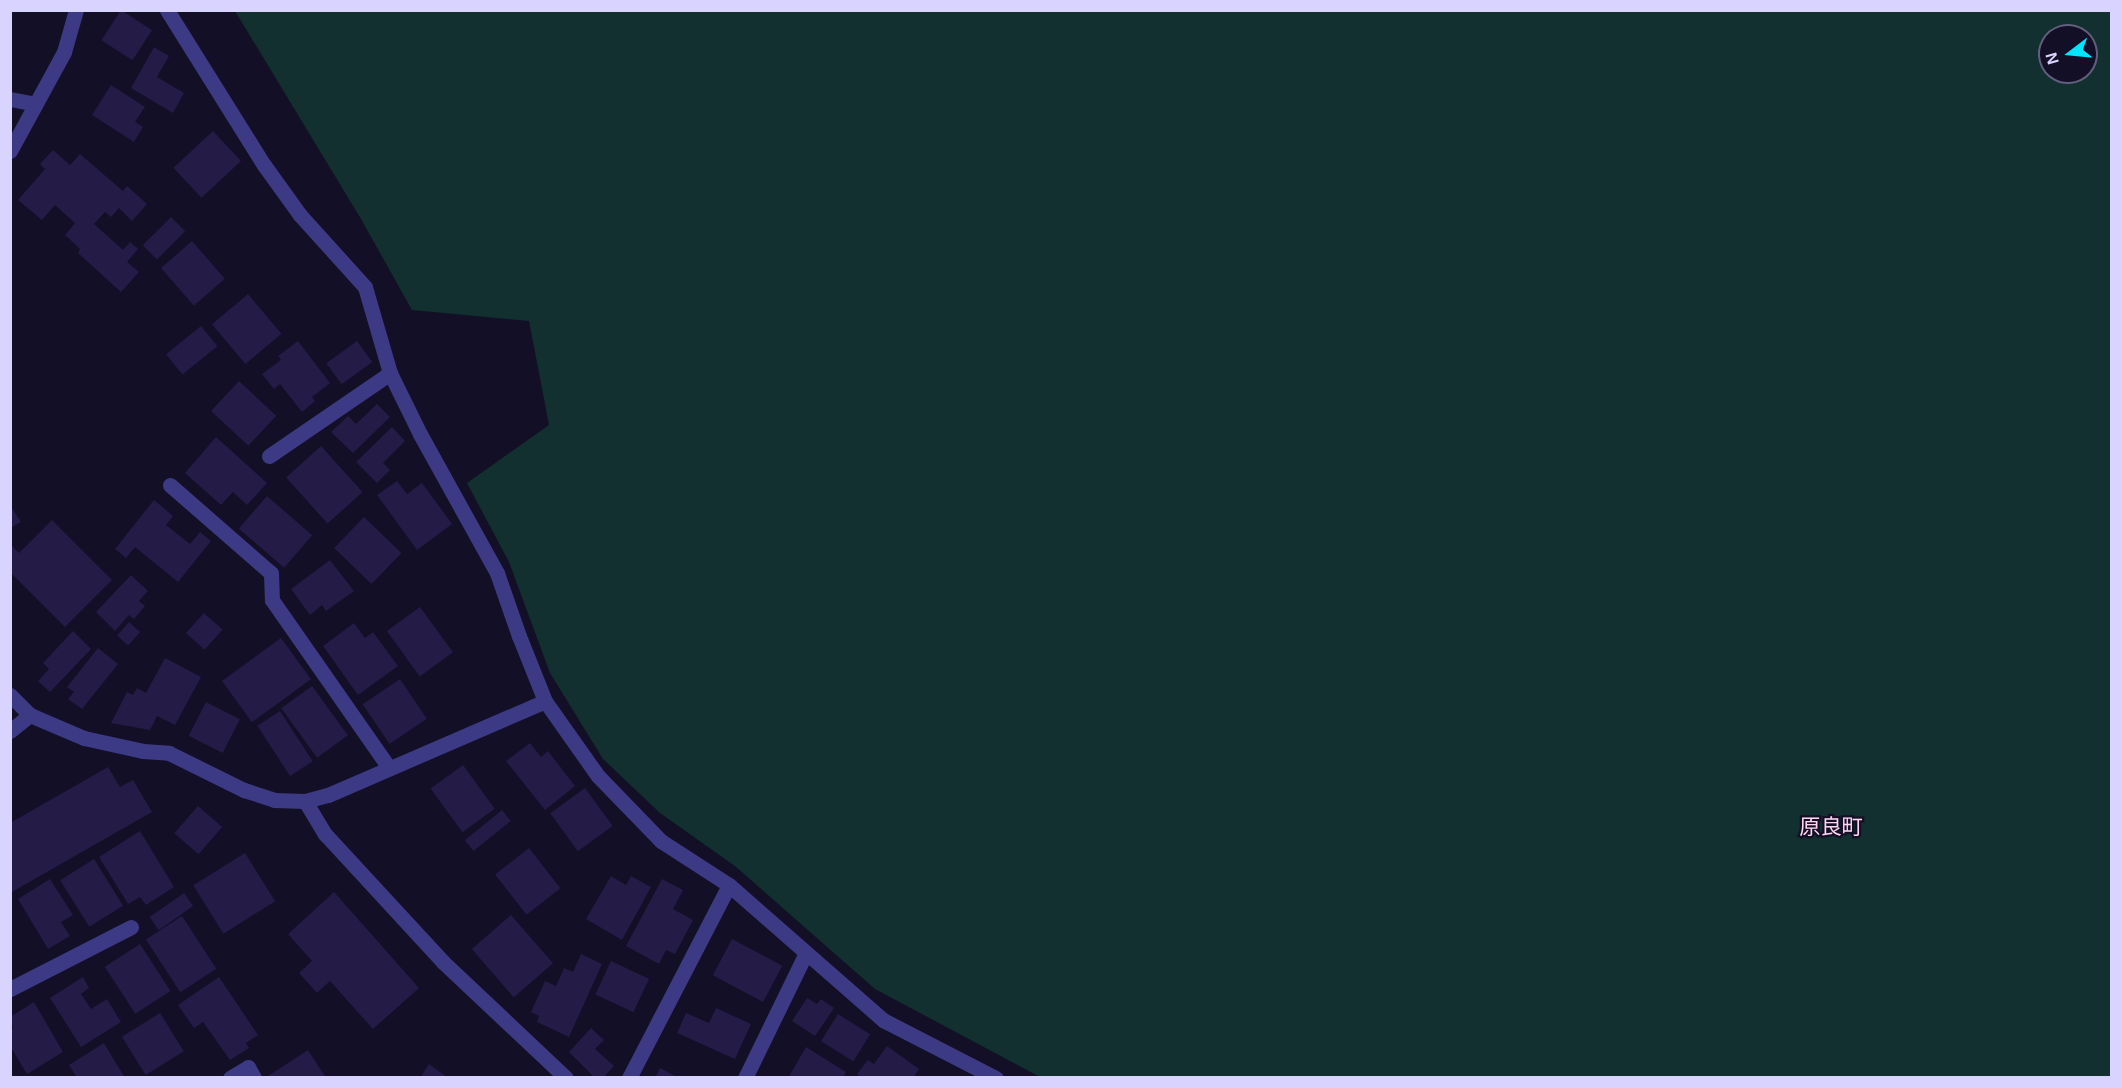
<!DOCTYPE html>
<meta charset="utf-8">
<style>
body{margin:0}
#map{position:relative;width:2122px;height:1088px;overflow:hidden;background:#130f26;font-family:Helvetica,"Noto Sans JP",sans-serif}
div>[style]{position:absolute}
.green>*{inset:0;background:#12302f}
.building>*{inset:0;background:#241b47;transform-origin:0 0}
.minor>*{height:15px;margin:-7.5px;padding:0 7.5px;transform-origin:7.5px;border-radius:7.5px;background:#3d3a85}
span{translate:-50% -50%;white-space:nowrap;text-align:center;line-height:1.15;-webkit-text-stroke:4.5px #130f26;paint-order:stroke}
.quarter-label{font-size:21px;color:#ffd6f0}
.frame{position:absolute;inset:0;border:12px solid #d9d4ff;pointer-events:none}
.north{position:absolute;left:2038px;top:24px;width:60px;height:60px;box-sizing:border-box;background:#130f26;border:2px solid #625e7d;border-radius:50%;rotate:254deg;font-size:16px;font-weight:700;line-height:24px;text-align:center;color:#d9d4ff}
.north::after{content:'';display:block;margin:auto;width:21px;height:27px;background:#00e5ff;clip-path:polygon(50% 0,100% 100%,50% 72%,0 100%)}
</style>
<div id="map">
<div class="green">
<i style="clip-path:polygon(evenodd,235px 11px,2111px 11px,2111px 1077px,1040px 1077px,875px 989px,735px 866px,660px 813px,603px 759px,550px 673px,509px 562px,467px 483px,549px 425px,529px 321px,412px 310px,361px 219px,235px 11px,2050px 36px,2086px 36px,2086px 72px,2050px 72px,2050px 36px)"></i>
</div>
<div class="building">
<i style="left:121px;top:10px;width:37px;height:36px;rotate:33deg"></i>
<i style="clip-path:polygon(154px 47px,169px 56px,157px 77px,184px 93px,173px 113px,131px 88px)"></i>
<i style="clip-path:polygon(111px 85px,145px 107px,135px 122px,143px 127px,134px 142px,92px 115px)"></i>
<i style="left:213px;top:131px;width:41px;height:54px;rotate:47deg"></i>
<i style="clip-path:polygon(53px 150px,70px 165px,80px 154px,123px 191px,127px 186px,147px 204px,132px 221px,119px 208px,111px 217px,105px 212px,94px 224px,123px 250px,130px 242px,138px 249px,127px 262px,139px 272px,121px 292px,78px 253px,80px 249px,65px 235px,75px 223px,55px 205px,42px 220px,18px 200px,45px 169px,40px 164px)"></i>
<i style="left:171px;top:217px;width:20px;height:40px;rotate:45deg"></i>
<i style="left:192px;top:241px;width:50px;height:41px;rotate:49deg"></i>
<i style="left:248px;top:294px;width:52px;height:47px;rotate:50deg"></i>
<i style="left:201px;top:326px;width:26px;height:45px;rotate:51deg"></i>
<i style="clip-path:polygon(298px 341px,330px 383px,312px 397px,315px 401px,302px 412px,280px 384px,274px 389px,262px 374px,281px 360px,278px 356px)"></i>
<i style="left:357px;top:341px;width:26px;height:38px;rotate:54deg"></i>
<i style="left:239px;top:381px;width:51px;height:41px;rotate:43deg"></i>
<i style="clip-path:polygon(377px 404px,390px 417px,353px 453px,331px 432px,348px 416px,356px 424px)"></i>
<i style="clip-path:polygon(392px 427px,405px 441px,383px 463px,390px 470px,377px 483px,356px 462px)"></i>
<i style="clip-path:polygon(216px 437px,267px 483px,247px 505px,233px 492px,221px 505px,185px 473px)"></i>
<i style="left:321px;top:446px;width:62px;height:47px;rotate:48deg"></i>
<i style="clip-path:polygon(397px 481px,407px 494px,422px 483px,452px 524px,417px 550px,377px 495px)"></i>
<i style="left:267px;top:496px;width:60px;height:43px;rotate:41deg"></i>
<i style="clip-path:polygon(154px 500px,173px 516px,166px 525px,190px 544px,200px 532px,211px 541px,178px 582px,135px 547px,126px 558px,115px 549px)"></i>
<i style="clip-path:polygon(10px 505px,21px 522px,10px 528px)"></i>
<i style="left:364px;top:517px;width:52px;height:43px;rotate:44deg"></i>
<i style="clip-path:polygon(52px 520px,112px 580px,65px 627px,10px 572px,10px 544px,19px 553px)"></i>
<i style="clip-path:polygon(330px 560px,354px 591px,326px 611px,322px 605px,310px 615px,291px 589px)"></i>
<i style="clip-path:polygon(131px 575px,148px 591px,139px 601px,145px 606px,134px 619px,129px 615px,115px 631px,96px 612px)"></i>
<i style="left:420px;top:607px;width:56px;height:41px;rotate:54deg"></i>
<i style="left:204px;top:613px;width:25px;height:27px;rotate:42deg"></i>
<i style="left:129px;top:622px;width:15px;height:18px;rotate:42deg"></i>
<i style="clip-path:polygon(354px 623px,365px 638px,373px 632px,398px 666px,358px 695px,323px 646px)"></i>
<i style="clip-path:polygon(73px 631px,91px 649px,50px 692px,38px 681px,49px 669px,43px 663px)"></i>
<i style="left:281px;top:638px;width:51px;height:73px;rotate:54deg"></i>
<i style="clip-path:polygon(98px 648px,118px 664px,82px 709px,68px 699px,74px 692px,67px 687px)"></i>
<i style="clip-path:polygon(165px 658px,201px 677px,175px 725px,157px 716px,150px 730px,111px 723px,127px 692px,133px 695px,137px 688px,146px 693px)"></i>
<i style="left:400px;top:679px;width:48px;height:45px;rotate:56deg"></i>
<i style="left:312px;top:686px;width:61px;height:38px;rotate:54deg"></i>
<i style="left:206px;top:702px;width:38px;height:38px;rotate:27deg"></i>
<i style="left:280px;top:711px;width:60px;height:27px;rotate:57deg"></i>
<i style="clip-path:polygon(530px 743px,541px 757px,548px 751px,575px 786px,545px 810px,506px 761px)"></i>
<i style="left:463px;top:765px;width:54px;height:40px;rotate:54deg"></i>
<i style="clip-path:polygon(108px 767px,120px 787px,133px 780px,152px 812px,10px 893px,10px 823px)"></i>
<i style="left:585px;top:788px;width:47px;height:43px;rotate:54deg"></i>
<i style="left:198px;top:806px;width:32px;height:36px;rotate:41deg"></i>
<i style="left:502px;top:810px;width:14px;height:48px;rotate:51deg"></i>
<i style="clip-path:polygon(140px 831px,174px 887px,146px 905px,140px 897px,128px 904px,99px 857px)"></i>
<i style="left:529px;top:848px;width:51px;height:43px;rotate:52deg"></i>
<i style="left:245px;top:853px;width:57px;height:61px;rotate:58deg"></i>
<i style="left:94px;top:859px;width:55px;height:40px;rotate:58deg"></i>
<i style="clip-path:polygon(611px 876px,626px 885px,631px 876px,651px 887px,622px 940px,586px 919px)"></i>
<i style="clip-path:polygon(50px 879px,73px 915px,61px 922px,70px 936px,48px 949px,18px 899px)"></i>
<i style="clip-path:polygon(662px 879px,683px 890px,673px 909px,693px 920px,675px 954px,666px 950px,659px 964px,626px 946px)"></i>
<i style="clip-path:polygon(334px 892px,419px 988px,373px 1029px,330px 981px,317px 993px,299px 973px,312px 961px,288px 934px)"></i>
<i style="left:184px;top:893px;width:16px;height:42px;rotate:55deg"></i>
<i style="left:511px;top:915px;width:64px;height:52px;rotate:49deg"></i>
<i style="left:182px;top:916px;width:63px;height:43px;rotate:57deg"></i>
<i style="left:732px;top:939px;width:57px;height:41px;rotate:28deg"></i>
<i style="left:140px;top:944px;width:56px;height:42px;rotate:57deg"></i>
<i style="clip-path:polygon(581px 954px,602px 964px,569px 1037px,537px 1022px,539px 1016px,531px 1012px,545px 981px,556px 986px,564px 968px,573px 972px)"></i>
<i style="left:611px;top:961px;width:42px;height:37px;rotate:25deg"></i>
<i style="clip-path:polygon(83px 977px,89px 988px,81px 994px,91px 1009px,107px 999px,121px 1022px,81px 1047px,50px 998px)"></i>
<i style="clip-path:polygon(219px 977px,258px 1035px,246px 1043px,249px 1048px,230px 1060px,203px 1022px,194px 1028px,178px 1005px)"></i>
<i style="clip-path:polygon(807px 998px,817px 1004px,821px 999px,834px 1008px,815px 1036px,792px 1021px)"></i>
<i style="clip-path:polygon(34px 1002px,63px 1052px,27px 1074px,10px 1046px,10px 1029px,13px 1028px,10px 1017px)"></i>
<i style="clip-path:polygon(716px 1008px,751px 1024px,735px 1059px,677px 1033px,686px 1013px,709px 1023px)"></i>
<i style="left:160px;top:1013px;width:45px;height:45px;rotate:58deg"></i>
<i style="left:838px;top:1014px;width:38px;height:32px;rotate:32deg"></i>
<i style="clip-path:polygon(591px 1028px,604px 1040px,595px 1049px,614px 1066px,603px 1078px,595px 1078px,569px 1052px)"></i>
<i style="clip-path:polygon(104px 1043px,125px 1078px,77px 1078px,69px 1065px)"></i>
<i style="clip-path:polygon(887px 1046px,919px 1069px,913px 1078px,862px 1078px,857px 1074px,868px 1060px,874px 1064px)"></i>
<i style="clip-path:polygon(806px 1047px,846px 1072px,843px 1078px,788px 1078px)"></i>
<i style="clip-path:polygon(308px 1050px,326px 1078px,269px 1078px,268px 1076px)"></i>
<i style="clip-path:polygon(429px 1064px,448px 1078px,420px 1078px)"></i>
<i style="clip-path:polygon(660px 1068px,679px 1078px,655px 1078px)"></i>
</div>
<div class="minor">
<i style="left:167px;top:10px;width:183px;rotate:58deg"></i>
<i style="left:264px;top:165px;width:62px;rotate:54.2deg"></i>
<i style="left:300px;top:215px;width:97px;rotate:47.9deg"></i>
<i style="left:365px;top:287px;width:90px;rotate:73.8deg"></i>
<i style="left:390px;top:373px;width:68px;rotate:63.8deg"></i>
<i style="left:420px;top:434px;width:159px;rotate:61deg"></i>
<i style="left:497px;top:573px;width:67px;rotate:70.8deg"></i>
<i style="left:519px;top:636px;width:70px;rotate:68.2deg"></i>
<i style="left:545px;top:701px;width:92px;rotate:54.8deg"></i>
<i style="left:598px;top:776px;width:91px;rotate:45.9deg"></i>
<i style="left:661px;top:841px;width:81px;rotate:32.9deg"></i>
<i style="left:729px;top:885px;width:205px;rotate:41.2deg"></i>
<i style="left:883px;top:1020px;width:127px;rotate:27.2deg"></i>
<i style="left:10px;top:99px;width:26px;rotate:11deg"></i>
<i style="left:10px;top:151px;width:113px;rotate:-61.4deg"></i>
<i style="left:64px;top:52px;width:44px;rotate:-74.1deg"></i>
<i style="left:269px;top:456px;width:147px;rotate:-34.4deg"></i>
<i style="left:170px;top:485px;width:134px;rotate:41.1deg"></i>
<i style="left:271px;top:573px;width:27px;rotate:88deg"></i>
<i style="left:272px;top:600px;width:205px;rotate:55.1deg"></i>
<i style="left:10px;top:695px;width:28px;rotate:45deg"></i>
<i style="left:30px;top:715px;width:59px;rotate:23.1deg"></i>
<i style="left:84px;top:738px;width:60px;rotate:12.4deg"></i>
<i style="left:143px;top:751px;width:26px;rotate:4deg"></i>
<i style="left:169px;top:753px;width:84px;rotate:26.3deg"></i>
<i style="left:244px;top:790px;width:32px;rotate:18deg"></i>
<i style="left:274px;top:800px;width:31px;rotate:2deg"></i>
<i style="left:305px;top:801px;width:24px;rotate:-15deg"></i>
<i style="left:328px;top:795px;width:236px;rotate:-23.4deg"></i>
<i style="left:10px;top:731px;width:26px;rotate:-39deg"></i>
<i style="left:305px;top:801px;width:39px;rotate:59deg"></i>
<i style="left:325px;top:834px;width:174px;rotate:47.3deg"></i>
<i style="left:443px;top:962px;width:169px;rotate:43.3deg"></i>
<i style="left:10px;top:989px;width:136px;rotate:-27.1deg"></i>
<i style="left:230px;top:1078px;width:21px;rotate:-31deg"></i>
<i style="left:248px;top:1067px;width:13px;rotate:61deg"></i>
<i style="left:629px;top:1078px;width:217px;rotate:-62.6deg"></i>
<i style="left:745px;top:1078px;width:139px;rotate:-64deg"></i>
</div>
<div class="quarter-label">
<span style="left:1831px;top:827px">原良町</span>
</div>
<div class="frame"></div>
<div class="north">N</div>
</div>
